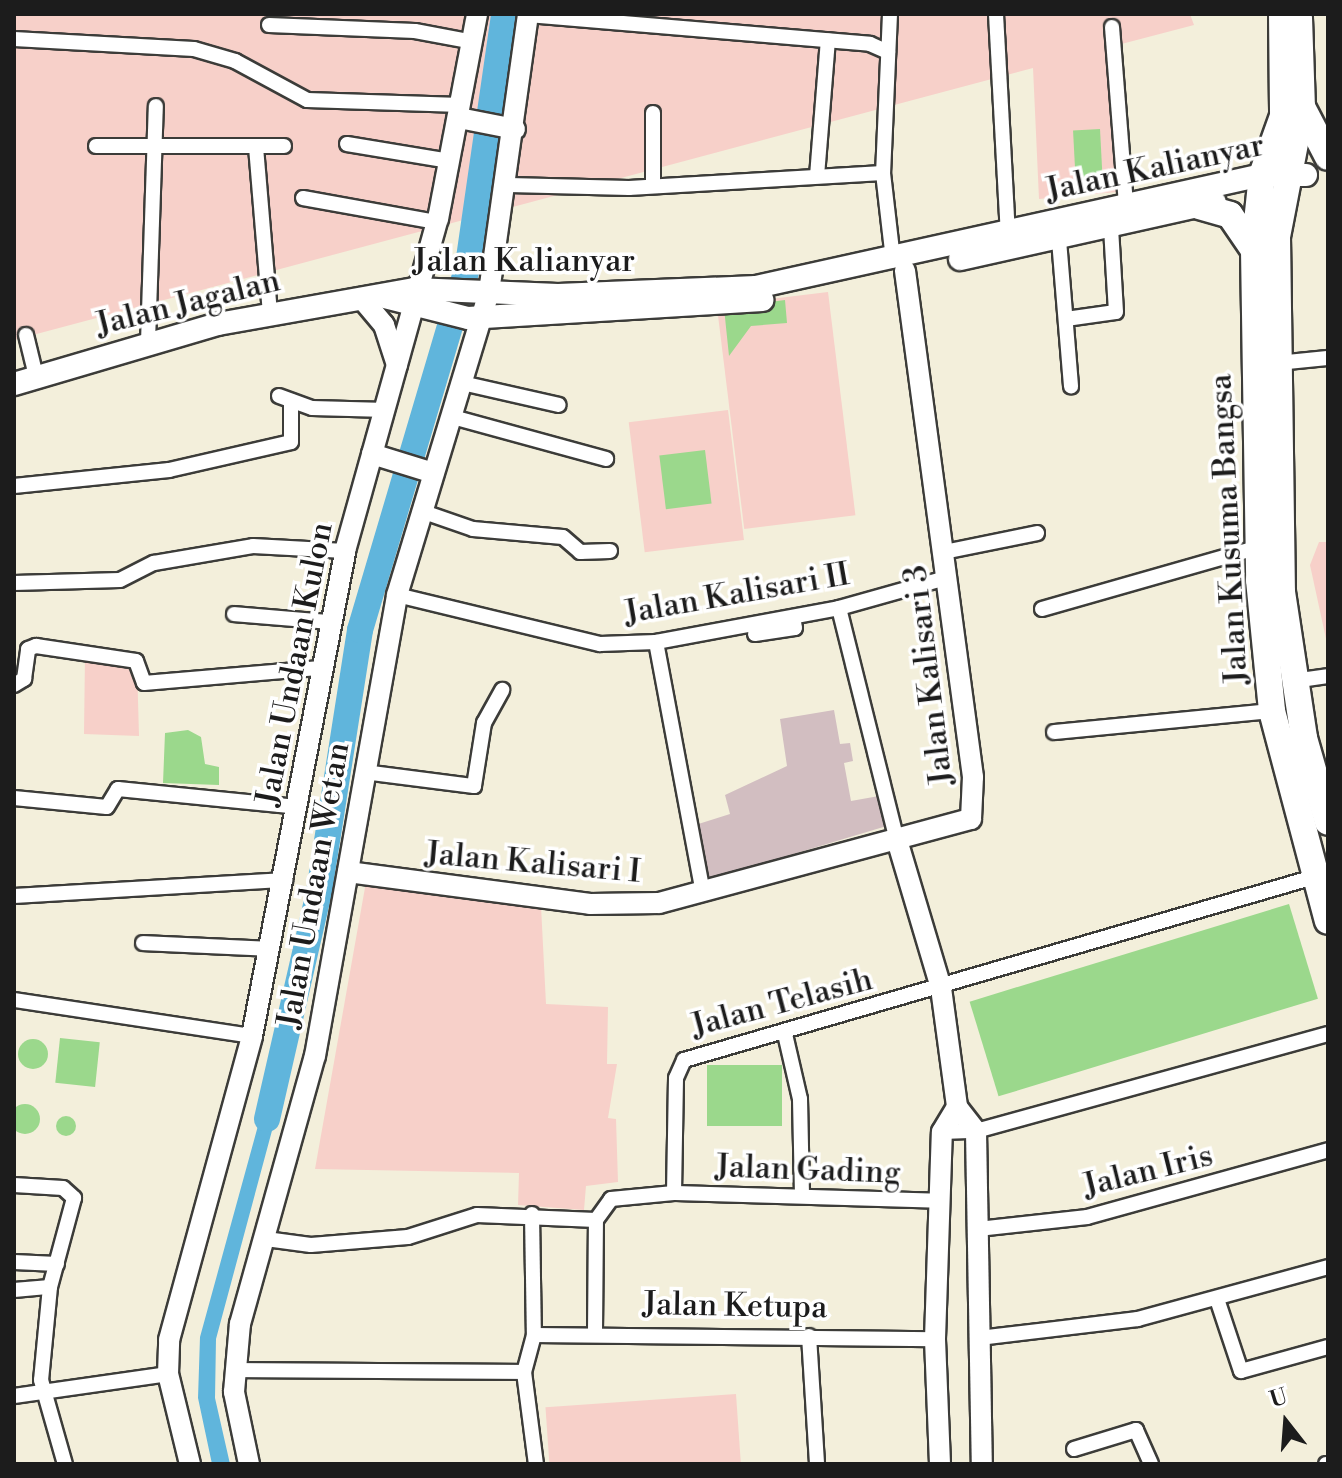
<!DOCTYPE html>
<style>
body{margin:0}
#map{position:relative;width:1342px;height:1478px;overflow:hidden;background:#f3efdb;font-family:"Libre Bodoni",serif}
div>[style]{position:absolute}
.built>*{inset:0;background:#f7d0c9;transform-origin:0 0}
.industrial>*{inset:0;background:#d2bec1}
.green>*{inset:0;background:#9bd88c;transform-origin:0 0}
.round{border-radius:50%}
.water>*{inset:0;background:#60b5dc}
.river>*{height:26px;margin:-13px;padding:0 13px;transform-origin:13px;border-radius:13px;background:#60b5dc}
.roads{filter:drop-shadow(2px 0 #3c3c39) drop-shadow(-2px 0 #3c3c39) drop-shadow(0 2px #3c3c39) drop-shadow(0 -2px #3c3c39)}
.street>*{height:14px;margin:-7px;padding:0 7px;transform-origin:7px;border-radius:7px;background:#fff}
.secondary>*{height:20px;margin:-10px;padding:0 10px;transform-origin:10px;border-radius:10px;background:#fff}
.primary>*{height:22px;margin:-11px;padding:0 11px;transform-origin:11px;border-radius:11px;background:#fff}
.highway>*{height:26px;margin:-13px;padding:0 13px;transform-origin:13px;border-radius:13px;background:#fff}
span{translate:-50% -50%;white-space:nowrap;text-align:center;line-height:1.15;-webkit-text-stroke:7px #fff;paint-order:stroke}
.street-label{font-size:32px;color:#1c1c1c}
.frame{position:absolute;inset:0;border:16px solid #1c1c1c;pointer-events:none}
.north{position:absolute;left:1246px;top:1382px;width:80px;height:80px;-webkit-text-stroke:6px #fff;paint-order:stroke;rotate:343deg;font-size:22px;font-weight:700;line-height:32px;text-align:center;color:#1c1c1c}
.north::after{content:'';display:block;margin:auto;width:28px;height:36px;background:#1c1c1c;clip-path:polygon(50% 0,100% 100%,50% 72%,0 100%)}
</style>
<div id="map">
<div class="built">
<i style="clip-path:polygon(14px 14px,1190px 14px,1194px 25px,1110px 47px,1117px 192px,1039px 199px,1033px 68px,14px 340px)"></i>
<i style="left:828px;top:292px;width:225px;height:112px;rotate:83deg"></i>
<i style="left:728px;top:410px;width:131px;height:100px;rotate:83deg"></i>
<i style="clip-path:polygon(1319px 542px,1328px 542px,1328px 648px,1310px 565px)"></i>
<i style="clip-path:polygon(85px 656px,137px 665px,139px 736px,84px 734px)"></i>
<i style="clip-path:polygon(366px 882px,541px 906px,546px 1004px,608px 1007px,607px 1064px,617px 1064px,608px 1118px,616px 1119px,618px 1182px,586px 1186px,584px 1210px,518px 1205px,519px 1173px,315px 1169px)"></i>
<i style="left:736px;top:1394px;width:70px;height:191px;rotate:86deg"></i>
</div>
<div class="industrial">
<i style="clip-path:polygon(834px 710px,840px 744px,850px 743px,853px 761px,844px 763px,851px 801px,879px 796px,890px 825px,704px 881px,692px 826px,730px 814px,725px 795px,787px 766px,780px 719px)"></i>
</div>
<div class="green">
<i style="left:1100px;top:129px;width:52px;height:27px;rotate:87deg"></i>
<i style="clip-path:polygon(785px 300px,787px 323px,751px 326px,729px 356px,724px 308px)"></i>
<i style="left:705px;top:450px;width:54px;height:46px;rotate:83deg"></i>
<i style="clip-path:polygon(188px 730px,201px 737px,205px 764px,219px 767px,219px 785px,163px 783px,165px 733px)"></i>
<i style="left:1289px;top:904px;width:99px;height:334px;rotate:73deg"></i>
<i style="left:60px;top:1038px;width:40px;height:45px;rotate:6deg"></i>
<i class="round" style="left:18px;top:1039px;width:30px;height:30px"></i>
<i style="left:707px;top:1065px;width:75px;height:61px"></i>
<i class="round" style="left:10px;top:1104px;width:30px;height:30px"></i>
<i class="round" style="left:56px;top:1116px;width:20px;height:20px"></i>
</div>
<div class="water">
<i style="clip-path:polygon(270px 1082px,284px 1086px,216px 1339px,215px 1398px,230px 1464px,212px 1464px,198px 1398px,200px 1337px)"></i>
</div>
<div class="river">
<i style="left:267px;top:1119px;width:233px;rotate:-77.1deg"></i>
<i style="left:319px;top:892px;width:265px;rotate:-81.1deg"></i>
<i style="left:360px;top:630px;width:381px;rotate:-73.5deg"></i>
<i style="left:468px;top:265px;width:254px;rotate:-81.8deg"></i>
</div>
<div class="roads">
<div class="street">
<i style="left:890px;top:14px;width:159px;rotate:92.5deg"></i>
<i style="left:883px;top:173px;width:88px;rotate:83.4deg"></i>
<i style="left:996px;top:14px;width:219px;rotate:86.9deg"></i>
<i style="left:528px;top:15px;width:343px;rotate:4.8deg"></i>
<i style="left:870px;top:44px;width:20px;rotate:24deg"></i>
<i style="left:269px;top:25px;width:146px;rotate:2.4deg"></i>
<i style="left:415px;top:31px;width:59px;rotate:10.7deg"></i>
<i style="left:1112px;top:27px;width:180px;rotate:85.5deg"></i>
<i style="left:14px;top:39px;width:180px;rotate:3.2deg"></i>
<i style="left:194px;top:49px;width:43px;rotate:16.3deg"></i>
<i style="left:235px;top:61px;width:82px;rotate:28.4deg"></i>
<i style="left:307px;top:100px;width:154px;rotate:1.9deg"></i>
<i style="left:653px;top:113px;width:71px;rotate:90deg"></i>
<i style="left:347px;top:144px;width:104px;rotate:9.4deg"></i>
<i style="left:96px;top:146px;width:188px"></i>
<i style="left:256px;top:147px;width:167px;rotate:85.2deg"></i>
<i style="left:817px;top:176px;width:136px;rotate:-85.4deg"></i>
<i style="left:509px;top:185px;width:120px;rotate:1.4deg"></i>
<i style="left:629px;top:188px;width:254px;rotate:-3.4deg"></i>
<i style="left:303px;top:198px;width:136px;rotate:10.2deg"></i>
<i style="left:1059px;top:240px;width:147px;rotate:85.3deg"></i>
<i style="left:1066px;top:319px;width:50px;rotate:-8deg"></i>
<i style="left:1116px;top:312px;width:84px;rotate:-93.4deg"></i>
<i style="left:26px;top:335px;width:42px;rotate:76.3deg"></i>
<i style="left:148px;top:342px;width:236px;rotate:-88.1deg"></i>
<i style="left:1277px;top:363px;width:51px;rotate:-5.6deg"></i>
<i style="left:462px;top:383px;width:99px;rotate:12.8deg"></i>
<i style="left:279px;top:396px;width:35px;rotate:20deg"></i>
<i style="left:312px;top:408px;width:75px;rotate:1.5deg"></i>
<i style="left:449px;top:416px;width:163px;rotate:15.3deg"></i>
<i style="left:14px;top:486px;width:156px;rotate:-5.9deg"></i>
<i style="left:169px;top:470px;width:125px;rotate:-12.9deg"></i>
<i style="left:291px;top:442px;width:41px;rotate:-90deg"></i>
<i style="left:421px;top:511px;width:55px;rotate:19.1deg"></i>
<i style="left:473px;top:529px;width:90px;rotate:5.1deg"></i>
<i style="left:563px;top:537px;width:23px;rotate:41deg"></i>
<i style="left:580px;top:552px;width:30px;rotate:-2deg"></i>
<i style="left:944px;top:552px;width:95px;rotate:-11.5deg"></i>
<i style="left:14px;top:583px;width:106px;rotate:-1.6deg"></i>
<i style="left:120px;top:580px;width:38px;rotate:-27deg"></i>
<i style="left:154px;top:563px;width:100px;rotate:-9.7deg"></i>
<i style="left:253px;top:546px;width:92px;rotate:3.1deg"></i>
<i style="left:397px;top:595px;width:209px;rotate:13.6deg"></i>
<i style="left:600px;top:644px;width:56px;rotate:-2deg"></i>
<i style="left:656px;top:642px;width:186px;rotate:-10.5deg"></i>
<i style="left:839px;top:608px;width:111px;rotate:-15.7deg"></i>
<i style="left:839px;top:608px;width:239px;rotate:76deg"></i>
<i style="left:1042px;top:609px;width:226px;rotate:-15.9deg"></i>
<i style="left:234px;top:614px;width:96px;rotate:4.8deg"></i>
<i style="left:755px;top:634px;width:40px;rotate:-8.5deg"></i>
<i style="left:795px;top:628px;width:11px;rotate:-100deg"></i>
<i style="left:656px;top:642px;width:255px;rotate:79.4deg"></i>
<i style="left:1293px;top:681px;width:35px;rotate:-8deg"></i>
<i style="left:14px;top:685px;width:12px;rotate:-31deg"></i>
<i style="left:24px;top:679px;width:30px;rotate:-82deg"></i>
<i style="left:28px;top:649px;width:9px;rotate:-21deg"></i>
<i style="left:36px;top:646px;width:101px;rotate:8.5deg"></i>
<i style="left:136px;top:661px;width:23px;rotate:70deg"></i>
<i style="left:144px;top:683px;width:177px;rotate:-4.9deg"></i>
<i style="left:1054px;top:732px;width:219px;rotate:-5.5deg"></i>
<i style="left:364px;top:772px;width:111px;rotate:7.3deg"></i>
<i style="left:474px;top:786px;width:64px;rotate:-81deg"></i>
<i style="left:484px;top:723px;width:38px;rotate:-61deg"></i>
<i style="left:14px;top:798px;width:93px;rotate:5.5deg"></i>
<i style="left:107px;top:807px;width:21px;rotate:-59deg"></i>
<i style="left:118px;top:789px;width:180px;rotate:5.7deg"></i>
<i style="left:14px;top:896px;width:272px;rotate:-3.4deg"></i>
<i style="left:143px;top:943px;width:128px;rotate:2.7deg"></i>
<i style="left:14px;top:1000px;width:241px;rotate:8.6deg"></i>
<i style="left:785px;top:1034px;width:67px;rotate:77deg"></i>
<i style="left:800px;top:1099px;width:96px;rotate:88.8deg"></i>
<i style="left:942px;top:1132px;width:34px;rotate:-2deg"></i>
<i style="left:976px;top:1131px;width:365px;rotate:-15.4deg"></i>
<i style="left:14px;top:1185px;width:49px;rotate:3.5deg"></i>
<i style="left:63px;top:1188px;width:15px;rotate:42deg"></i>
<i style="left:74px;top:1198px;width:92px;rotate:105.1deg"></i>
<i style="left:50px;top:1287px;width:93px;rotate:95.5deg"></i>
<i style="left:41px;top:1380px;width:87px;rotate:74.1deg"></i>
<i style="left:674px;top:1193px;width:266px;rotate:1.7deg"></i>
<i style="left:532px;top:1214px;width:121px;rotate:89.1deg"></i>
<i style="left:978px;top:1229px;width:110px;rotate:-6.3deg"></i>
<i style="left:1087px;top:1217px;width:250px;rotate:-15.5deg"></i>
<i style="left:266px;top:1239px;width:45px;rotate:7.6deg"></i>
<i style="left:311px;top:1245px;width:97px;rotate:-4.7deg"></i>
<i style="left:408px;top:1237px;width:72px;rotate:-17.7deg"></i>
<i style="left:477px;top:1215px;width:119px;rotate:2.4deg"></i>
<i style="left:14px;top:1262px;width:43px;rotate:2.7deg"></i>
<i style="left:14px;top:1290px;width:36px;rotate:-5deg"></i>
<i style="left:1217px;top:1299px;width:76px;rotate:71.6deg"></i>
<i style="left:1241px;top:1371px;width:90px;rotate:-15.4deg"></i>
<i style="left:595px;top:1331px;width:111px;rotate:-89.5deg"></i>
<i style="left:596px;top:1220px;width:26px;rotate:-54deg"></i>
<i style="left:611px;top:1199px;width:63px;rotate:-5.4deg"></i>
<i style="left:674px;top:1193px;width:115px;rotate:-89deg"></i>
<i style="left:676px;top:1078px;width:20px;rotate:-66deg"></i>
<i style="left:684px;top:1060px;width:656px;rotate:-16.2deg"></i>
<i style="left:534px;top:1335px;width:401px;rotate:0.6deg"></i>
<i style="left:534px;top:1335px;width:38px;rotate:105deg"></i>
<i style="left:524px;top:1372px;width:93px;rotate:82.6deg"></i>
<i style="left:809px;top:1336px;width:128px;rotate:86.4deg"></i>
<i style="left:979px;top:1338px;width:160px;rotate:-6.8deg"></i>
<i style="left:1138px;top:1319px;width:197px;rotate:-15.3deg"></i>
<i style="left:234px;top:1370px;width:290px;rotate:0.4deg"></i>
<i style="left:14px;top:1396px;width:156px;rotate:-8.1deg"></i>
<i style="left:1074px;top:1449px;width:65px;rotate:-17deg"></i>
<i style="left:1136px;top:1430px;width:37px;rotate:66deg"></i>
<i style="left:1326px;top:1464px;width:2px"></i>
</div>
<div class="secondary">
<i style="left:459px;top:118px;width:57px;rotate:11.1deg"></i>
<i style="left:363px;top:300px;width:33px;rotate:50deg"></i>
<i style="left:384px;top:325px;width:42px;rotate:72deg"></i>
<i style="left:372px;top:454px;width:61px;rotate:17.2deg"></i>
<i style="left:897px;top:840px;width:154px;rotate:73.4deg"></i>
<i style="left:941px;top:988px;width:120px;rotate:82.3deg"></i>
<i style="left:957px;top:1107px;width:31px;rotate:52deg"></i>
<i style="left:976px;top:1131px;width:333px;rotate:89deg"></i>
<i style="left:348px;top:872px;width:244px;rotate:7.5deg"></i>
<i style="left:590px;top:904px;width:69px;rotate:-0.8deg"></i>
<i style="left:659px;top:903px;width:323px;rotate:-15.1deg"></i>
<i style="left:971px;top:819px;width:42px;rotate:-87.3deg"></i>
<i style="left:973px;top:777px;width:511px;rotate:-97.65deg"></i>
<i style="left:190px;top:1464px;width:93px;rotate:-103.7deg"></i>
<i style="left:168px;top:1374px;width:34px;rotate:-88deg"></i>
<i style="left:169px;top:1340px;width:315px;rotate:-74.7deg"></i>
<i style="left:252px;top:1036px;width:494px;rotate:-79.1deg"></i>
<i style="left:345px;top:551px;width:345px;rotate:-74.4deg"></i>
<i style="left:438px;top:219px;width:209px;rotate:-79.2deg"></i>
<i style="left:249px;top:1464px;width:74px;rotate:-101.8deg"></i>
<i style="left:234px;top:1392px;width:68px;rotate:-85deg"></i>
<i style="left:240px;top:1324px;width:278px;rotate:-74.4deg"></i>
<i style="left:315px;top:1056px;width:468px;rotate:-79.9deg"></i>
<i style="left:397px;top:595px;width:317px;rotate:-73.1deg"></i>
<i style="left:489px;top:292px;width:281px;rotate:-82deg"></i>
<i style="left:940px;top:1464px;width:125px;rotate:-92.3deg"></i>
<i style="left:935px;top:1339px;width:207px;rotate:-88.1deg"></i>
<i style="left:942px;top:1132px;width:29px;rotate:-59deg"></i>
</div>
<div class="primary">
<i style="left:960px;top:259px;width:261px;rotate:-12.6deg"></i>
<i style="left:381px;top:296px;width:90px;rotate:14.2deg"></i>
<i style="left:468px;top:318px;width:295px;rotate:-3.5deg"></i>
<i style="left:14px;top:384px;width:213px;rotate:-16.4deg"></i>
<i style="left:218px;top:324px;width:199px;rotate:-10.1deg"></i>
<i style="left:414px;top:289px;width:144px;rotate:2.4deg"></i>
<i style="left:558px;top:295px;width:198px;rotate:-2.3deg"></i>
<i style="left:756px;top:287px;width:518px;rotate:-12.48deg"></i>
<i style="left:1262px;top:175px;width:44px"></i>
</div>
<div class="highway">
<i style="left:1282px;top:14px;width:102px;rotate:89.4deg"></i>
<i style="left:1283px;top:116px;width:63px;rotate:109.6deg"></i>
<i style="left:1262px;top:175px;width:75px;rotate:96.1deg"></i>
<i style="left:1254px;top:250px;width:330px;rotate:89.1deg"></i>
<i style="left:1259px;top:580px;width:132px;rotate:84.3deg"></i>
<i style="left:1272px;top:711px;width:217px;rotate:75.1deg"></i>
<i style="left:1299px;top:18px;width:89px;rotate:88.1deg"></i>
<i style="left:1302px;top:107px;width:132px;rotate:100.9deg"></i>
<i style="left:1277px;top:237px;width:355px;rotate:89.2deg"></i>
<i style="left:1282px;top:592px;width:148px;rotate:81.4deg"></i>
<i style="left:1304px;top:738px;width:87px;rotate:74.1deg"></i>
<i style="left:1302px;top:107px;width:56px;rotate:62.5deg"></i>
<i style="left:1199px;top:206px;width:32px;rotate:16deg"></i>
<i style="left:1230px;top:215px;width:42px;rotate:55.6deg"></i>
</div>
</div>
<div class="street-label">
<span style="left:1155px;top:168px;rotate:-12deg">Jalan Kalianyar</span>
<span style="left:524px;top:261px">Jalan Kalianyar</span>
<span style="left:188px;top:303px;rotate:-14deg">Jalan Jagalan</span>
<span style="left:1229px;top:529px;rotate:-93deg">Jalan Kusuma Bangsa</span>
<span style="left:737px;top:594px;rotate:-10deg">Jalan Kalisari II</span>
<span style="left:295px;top:664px;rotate:-79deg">Jalan Undaan Kulon</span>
<span style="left:929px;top:675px;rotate:-97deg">Jalan Kalisari 3</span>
<span style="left:533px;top:863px;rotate:5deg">Jalan Kalisari I</span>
<span style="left:314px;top:885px;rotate:-80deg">Jalan Undaan Wetan</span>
<span style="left:782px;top:1003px;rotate:-15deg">Jalan Telasih</span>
<span style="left:808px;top:1170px;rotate:2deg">Jalan Gading</span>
<span style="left:1148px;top:1171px;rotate:-14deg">Jalan Iris</span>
<span style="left:735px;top:1306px;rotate:1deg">Jalan Ketupa</span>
</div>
<div class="frame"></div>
<div class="north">U</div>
</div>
